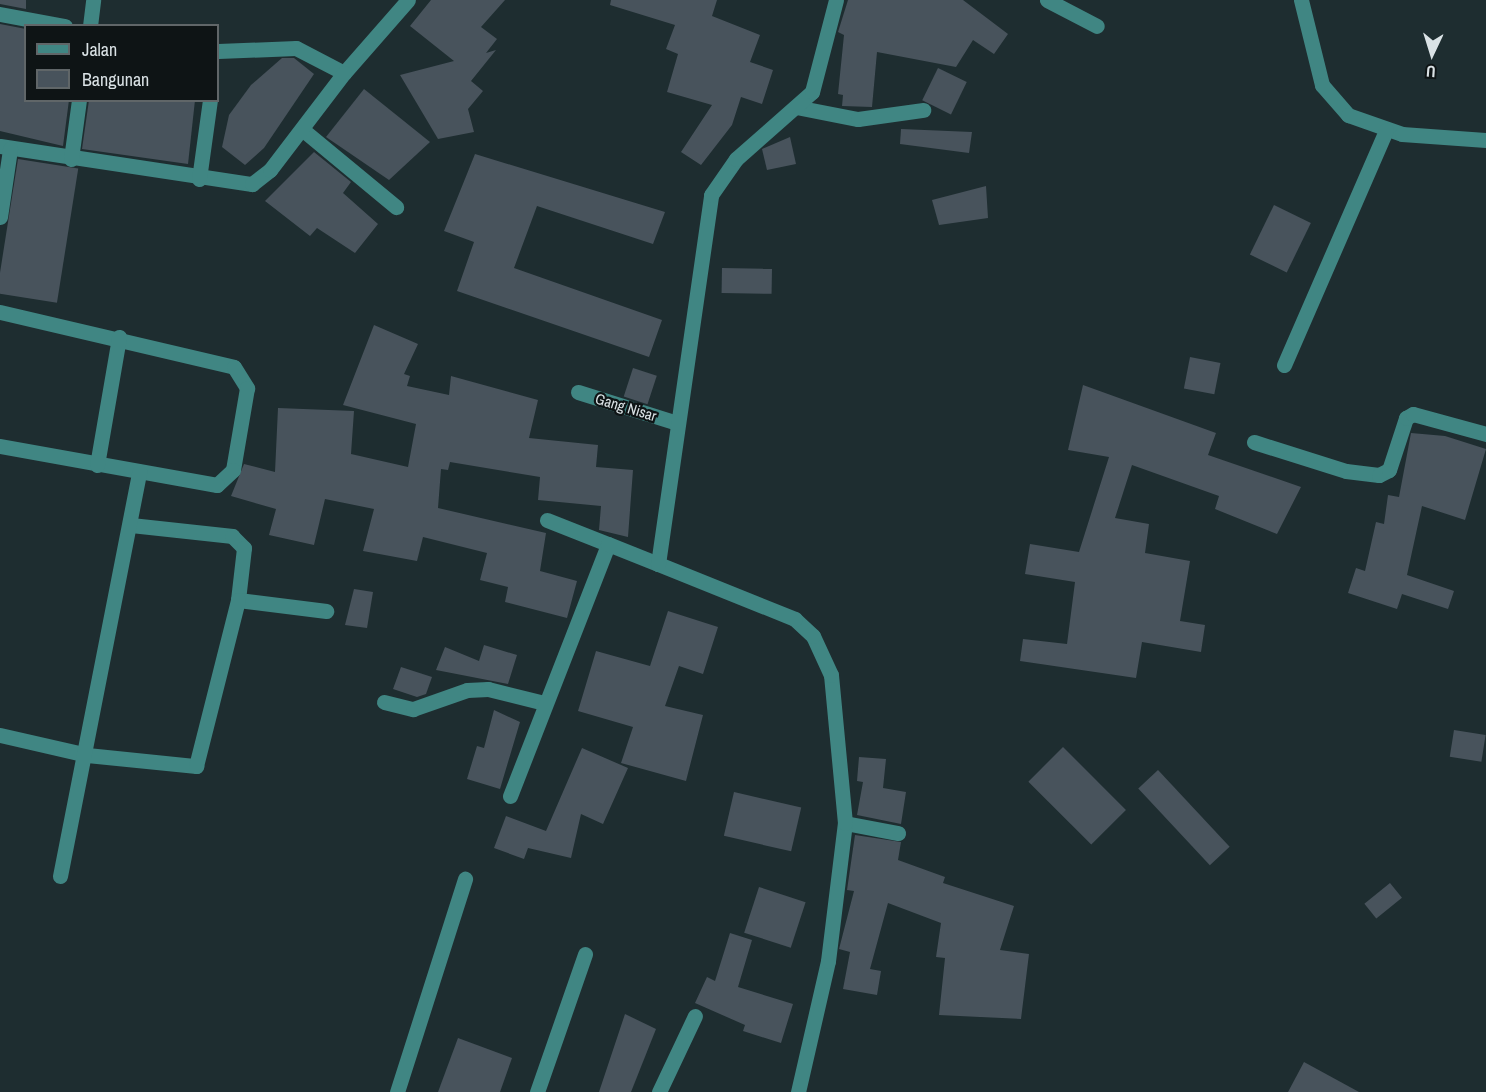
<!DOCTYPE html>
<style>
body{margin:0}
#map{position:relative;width:1486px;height:1092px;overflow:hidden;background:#1e2d30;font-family:"Archivo Narrow",sans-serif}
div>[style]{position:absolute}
.building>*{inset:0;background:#48535c;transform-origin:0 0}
.minor>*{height:15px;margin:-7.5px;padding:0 7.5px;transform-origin:7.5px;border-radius:7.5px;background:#408683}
span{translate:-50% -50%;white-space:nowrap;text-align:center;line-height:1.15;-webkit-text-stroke:4.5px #0e1415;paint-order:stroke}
.street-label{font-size:15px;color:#dae2e5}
.legend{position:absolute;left:24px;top:24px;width:195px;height:78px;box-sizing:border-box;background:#0e1415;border:2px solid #606668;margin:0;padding:8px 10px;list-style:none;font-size:18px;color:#dae2e5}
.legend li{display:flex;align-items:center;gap:12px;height:30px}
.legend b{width:30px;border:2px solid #606668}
.north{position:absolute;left:1402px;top:24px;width:60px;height:60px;-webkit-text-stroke:4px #0e1415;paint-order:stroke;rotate:184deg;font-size:16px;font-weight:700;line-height:24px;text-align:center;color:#dae2e5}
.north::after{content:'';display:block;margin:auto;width:21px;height:27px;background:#dae2e5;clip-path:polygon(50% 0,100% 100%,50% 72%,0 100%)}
</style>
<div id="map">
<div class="building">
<i style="clip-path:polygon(0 0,26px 0,26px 9px,0 4px)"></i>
<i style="clip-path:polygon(431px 0,505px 0,481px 27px,497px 39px,486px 53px,496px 50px,471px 81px,483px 91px,468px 109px,474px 132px,438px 139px,400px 75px,454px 61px,410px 26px)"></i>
<i style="clip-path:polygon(611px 0,717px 0,712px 16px,760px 35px,750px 62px,773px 70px,762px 104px,741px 97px,732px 125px,701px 165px,681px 152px,712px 105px,667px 92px,678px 54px,666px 49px,675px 25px,610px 5px)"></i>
<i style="clip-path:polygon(848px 0,963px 0,1008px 34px,994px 54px,973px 40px,956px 67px,877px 52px,872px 107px,842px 106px,843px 95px,838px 94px,844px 35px,838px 32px)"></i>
<i style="clip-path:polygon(0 24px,26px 29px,26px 100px,69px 100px,63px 146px,0 131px)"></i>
<i style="clip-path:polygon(282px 58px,294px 58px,314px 74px,264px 148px,245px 165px,222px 147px,229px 115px,251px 85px)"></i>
<i style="left:938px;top:68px;width:32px;height:36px;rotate:26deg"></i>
<i style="clip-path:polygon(364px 89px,430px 142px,389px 180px,326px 137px)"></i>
<i style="clip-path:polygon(89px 100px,195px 100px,188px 164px,82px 149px)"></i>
<i style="clip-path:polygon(901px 129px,972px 132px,969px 153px,900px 144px)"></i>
<i style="clip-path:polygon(790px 137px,796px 164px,767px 170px,762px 149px)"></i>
<i style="clip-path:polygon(314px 152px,351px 182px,343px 193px,378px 224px,355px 253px,317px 228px,310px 236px,265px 201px)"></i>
<i style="clip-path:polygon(475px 154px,665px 212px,653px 244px,537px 206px,514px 268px,662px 320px,649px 357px,457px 291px,474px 242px,444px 231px)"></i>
<i style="left:18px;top:159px;width:61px;height:136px;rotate:9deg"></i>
<i style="clip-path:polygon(986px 186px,988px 218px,939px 225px,932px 200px)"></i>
<i style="left:1274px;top:205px;width:41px;height:55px;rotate:26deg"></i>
<i style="left:722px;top:268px;width:50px;height:25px;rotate:1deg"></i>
<i style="clip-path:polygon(374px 325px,418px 344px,404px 374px,410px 376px,407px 386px,449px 395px,451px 376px,538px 400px,529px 438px,598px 445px,596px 467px,633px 470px,628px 537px,599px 530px,601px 506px,538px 500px,540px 477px,450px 462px,448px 470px,441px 469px,438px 508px,546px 533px,540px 571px,577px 581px,567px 618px,505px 602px,508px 587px,480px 580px,487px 553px,423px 537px,417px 561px,363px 551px,374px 509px,325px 499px,314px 545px,269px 535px,276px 509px,231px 496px,244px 464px,275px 472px,278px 408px,354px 411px,351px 454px,408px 467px,416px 424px,343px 405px)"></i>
<i style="left:1190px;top:357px;width:31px;height:32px;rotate:11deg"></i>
<i style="left:633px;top:368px;width:25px;height:30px;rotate:18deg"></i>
<i style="clip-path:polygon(1083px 385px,1216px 433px,1208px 455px,1301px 487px,1277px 534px,1215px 509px,1219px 496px,1132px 465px,1115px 518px,1149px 524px,1145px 553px,1190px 561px,1180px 621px,1205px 625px,1201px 652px,1142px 642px,1136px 678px,1020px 661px,1023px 639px,1067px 644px,1075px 582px,1025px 574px,1030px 544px,1079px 552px,1109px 457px,1068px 450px)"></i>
<i style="clip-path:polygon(1411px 433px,1445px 436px,1486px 449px,1465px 520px,1422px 506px,1407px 575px,1454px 591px,1448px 609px,1402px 594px,1397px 609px,1348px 593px,1356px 568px,1365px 571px,1376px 522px,1384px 524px,1388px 495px,1399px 497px)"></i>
<i style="clip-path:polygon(354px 589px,373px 592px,367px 628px,345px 625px)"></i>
<i style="clip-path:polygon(668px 611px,718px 627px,703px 674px,679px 666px,665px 706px,703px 715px,686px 781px,621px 763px,633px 727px,578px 711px,596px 651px,650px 666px)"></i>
<i style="clip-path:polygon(484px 645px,517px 655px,508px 684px,436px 670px,445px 647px,479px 661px)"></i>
<i style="clip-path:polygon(401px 667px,432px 677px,426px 694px,417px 697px,393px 689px)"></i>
<i style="clip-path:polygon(494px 710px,520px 722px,500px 789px,467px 779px,477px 746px,484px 748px)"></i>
<i style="left:1454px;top:730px;width:32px;height:27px;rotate:9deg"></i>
<i style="left:1063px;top:747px;width:89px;height:49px;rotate:45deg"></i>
<i style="clip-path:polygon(582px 748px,628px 768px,603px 824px,581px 814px,571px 858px,528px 848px,524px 859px,494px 848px,506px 816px,546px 831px)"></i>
<i style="clip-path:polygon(859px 757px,886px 759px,883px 788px,906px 792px,901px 824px,857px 815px,863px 782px,857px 781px)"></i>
<i style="left:1158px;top:770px;width:105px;height:27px;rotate:47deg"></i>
<i style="left:734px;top:792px;width:69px;height:45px;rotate:13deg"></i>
<i style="clip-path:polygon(855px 835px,901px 842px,898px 860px,945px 877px,943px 883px,1014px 906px,1000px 950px,1029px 954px,1021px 1019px,939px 1015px,945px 958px,936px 957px,941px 923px,888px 903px,870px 969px,881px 971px,877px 995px,843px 989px,850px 952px,839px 949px,854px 891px,847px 890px)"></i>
<i style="left:1390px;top:883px;width:19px;height:33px;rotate:51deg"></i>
<i style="left:759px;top:887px;width:49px;height:48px;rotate:18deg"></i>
<i style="clip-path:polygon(730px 933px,752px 940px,738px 987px,793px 1004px,781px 1043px,743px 1031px,745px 1025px,695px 1003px,707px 977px,715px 981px)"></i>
<i style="clip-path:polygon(625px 1014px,656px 1029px,631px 1092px,599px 1092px)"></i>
<i style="clip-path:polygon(458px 1038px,512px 1058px,500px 1092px,438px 1092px)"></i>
<i style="clip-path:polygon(1304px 1062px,1359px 1092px,1288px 1092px)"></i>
</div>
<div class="minor">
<i style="left:1047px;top:0;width:56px;rotate:27.5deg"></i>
<i style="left:1301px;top:0;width:88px;rotate:76.1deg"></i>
<i style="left:1322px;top:85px;width:40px;rotate:49deg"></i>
<i style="left:1348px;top:115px;width:57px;rotate:19.4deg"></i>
<i style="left:1402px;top:134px;width:84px;rotate:4.1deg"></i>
<i style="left:0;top:14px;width:66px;rotate:10.5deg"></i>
<i style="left:90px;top:26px;width:26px;rotate:-83deg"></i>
<i style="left:218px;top:51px;width:78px;rotate:-2.2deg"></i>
<i style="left:296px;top:48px;width:54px;rotate:27.5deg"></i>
<i style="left:344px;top:73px;width:97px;rotate:-48.8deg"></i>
<i style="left:796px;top:107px;width:63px;rotate:11deg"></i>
<i style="left:858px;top:119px;width:66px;rotate:-7.9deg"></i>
<i style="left:303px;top:130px;width:121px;rotate:39.6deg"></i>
<i style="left:0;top:146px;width:255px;rotate:8.6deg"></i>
<i style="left:252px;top:184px;width:23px;rotate:-38deg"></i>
<i style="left:270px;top:170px;width:122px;rotate:-52.7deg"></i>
<i style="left:71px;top:159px;width:60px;rotate:-82.3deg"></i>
<i style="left:199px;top:179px;width:80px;rotate:-82.1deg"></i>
<i style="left:0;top:217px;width:69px;rotate:-81.6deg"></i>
<i style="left:0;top:312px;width:240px;rotate:13.2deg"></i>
<i style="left:234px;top:367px;width:25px;rotate:58deg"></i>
<i style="left:247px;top:388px;width:83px;rotate:99.7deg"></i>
<i style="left:233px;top:470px;width:22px;rotate:137deg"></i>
<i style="left:217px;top:485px;width:220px;rotate:-169.8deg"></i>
<i style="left:1284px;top:365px;width:256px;rotate:-66.5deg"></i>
<i style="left:578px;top:392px;width:101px;rotate:17.4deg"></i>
<i style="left:1254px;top:442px;width:96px;rotate:17.5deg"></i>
<i style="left:1346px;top:471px;width:33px;rotate:7deg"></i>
<i style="left:1379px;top:475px;width:11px;rotate:-27deg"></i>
<i style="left:1389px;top:470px;width:55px;rotate:-71.9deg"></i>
<i style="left:1406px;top:418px;width:8px;rotate:-30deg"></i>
<i style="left:1413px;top:414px;width:76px;rotate:15.3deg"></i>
<i style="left:97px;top:465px;width:130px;rotate:-80.2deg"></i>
<i style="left:547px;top:520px;width:66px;rotate:21.5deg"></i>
<i style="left:131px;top:525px;width:102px;rotate:6.2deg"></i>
<i style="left:232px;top:536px;width:17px;rotate:45deg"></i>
<i style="left:244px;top:548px;width:52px;rotate:96.6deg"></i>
<i style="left:238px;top:600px;width:89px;rotate:7.1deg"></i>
<i style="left:384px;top:702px;width:30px;rotate:14deg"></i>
<i style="left:413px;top:709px;width:57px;rotate:-19.4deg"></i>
<i style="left:467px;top:690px;width:21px;rotate:-3deg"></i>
<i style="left:488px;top:689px;width:58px;rotate:14deg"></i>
<i style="left:0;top:735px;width:89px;rotate:12.9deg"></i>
<i style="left:87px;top:755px;width:110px;rotate:5.8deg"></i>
<i style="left:196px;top:766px;width:171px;rotate:-75.8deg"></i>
<i style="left:510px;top:796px;width:270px;rotate:-68.7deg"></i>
<i style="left:608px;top:544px;width:54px;rotate:21.8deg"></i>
<i style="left:845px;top:823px;width:54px;rotate:10.7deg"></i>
<i style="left:60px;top:876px;width:412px;rotate:-78.9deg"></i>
<i style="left:397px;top:1092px;width:224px;rotate:-72.3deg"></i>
<i style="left:537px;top:1092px;width:146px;rotate:-70.8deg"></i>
<i style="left:659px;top:1092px;width:84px;rotate:-64.7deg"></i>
<i style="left:798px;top:1092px;width:134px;rotate:-77.1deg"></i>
<i style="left:828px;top:961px;width:139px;rotate:-83deg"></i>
<i style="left:845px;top:823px;width:149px;rotate:-95.4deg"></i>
<i style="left:831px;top:675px;width:43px;rotate:-114.8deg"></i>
<i style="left:813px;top:636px;width:25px;rotate:-137deg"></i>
<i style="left:795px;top:619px;width:148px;rotate:-158.1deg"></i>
<i style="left:658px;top:564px;width:373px;rotate:-81.8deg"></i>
<i style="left:711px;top:195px;width:44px;rotate:-55.2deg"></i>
<i style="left:736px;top:159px;width:101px;rotate:-41.4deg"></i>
<i style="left:812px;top:92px;width:95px;rotate:-75.4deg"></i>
</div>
<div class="street-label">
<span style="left:626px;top:407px;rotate:17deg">Gang Nisar</span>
</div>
<ul class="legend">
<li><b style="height:8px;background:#408683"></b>Jalan</li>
<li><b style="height:16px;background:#48535c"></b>Bangunan</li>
</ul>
<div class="north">U</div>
</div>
